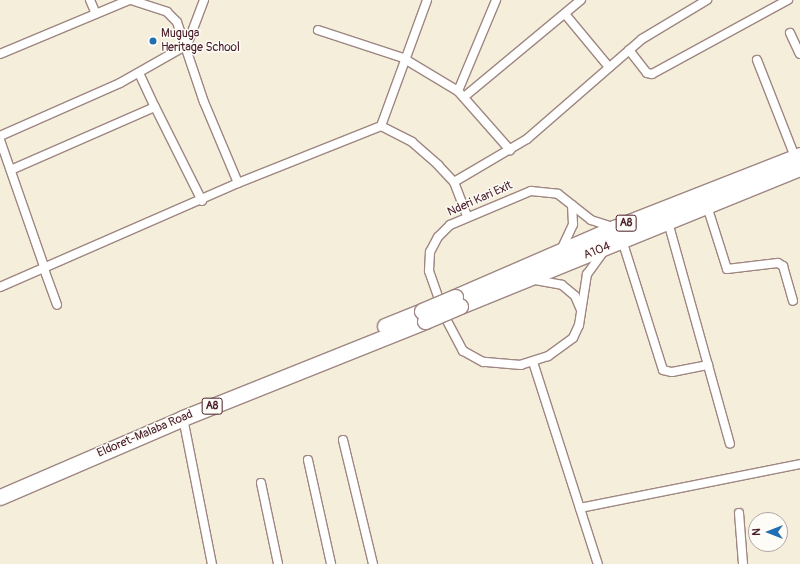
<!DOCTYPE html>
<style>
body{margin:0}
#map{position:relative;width:800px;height:564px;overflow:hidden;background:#f4eeda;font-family:Pangolin,sans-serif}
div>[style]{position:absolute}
.roads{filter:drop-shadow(1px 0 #9f8682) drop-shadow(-1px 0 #9f8682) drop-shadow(0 1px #9f8682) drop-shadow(0 -1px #9f8682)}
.street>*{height:8px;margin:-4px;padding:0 4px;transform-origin:4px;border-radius:4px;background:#fff}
.highway>*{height:15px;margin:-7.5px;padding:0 7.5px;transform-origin:7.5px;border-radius:7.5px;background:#fff}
.bridges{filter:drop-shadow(1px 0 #9f8682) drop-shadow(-1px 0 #9f8682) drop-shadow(0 1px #9f8682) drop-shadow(0 -1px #9f8682)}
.highway-bridge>*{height:15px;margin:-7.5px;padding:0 7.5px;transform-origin:7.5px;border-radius:7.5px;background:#fff}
.dots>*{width:11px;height:11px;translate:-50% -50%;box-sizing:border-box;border:2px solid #fdfcf7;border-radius:50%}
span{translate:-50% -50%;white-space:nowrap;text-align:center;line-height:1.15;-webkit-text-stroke:3px #fdfcf7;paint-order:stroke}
.shield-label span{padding:1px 3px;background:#fdfcf7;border:1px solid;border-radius:3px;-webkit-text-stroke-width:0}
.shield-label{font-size:11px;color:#4a1f2b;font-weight:700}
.poi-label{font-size:12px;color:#4a1f2b}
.left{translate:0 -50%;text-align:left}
.street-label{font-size:12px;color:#4a1f2b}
.north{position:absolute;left:748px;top:512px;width:40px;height:40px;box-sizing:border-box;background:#fdfcf7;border:1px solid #b5a4a5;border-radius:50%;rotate:270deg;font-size:11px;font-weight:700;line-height:16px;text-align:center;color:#4a1f2b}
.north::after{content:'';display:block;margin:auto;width:14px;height:18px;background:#1f6fb2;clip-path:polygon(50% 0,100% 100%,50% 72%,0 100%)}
</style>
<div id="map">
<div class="roads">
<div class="street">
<i style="left:90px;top:0;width:15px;rotate:67deg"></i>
<i style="left:131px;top:0;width:38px;rotate:18deg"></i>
<i style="left:167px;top:12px;width:14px;rotate:45deg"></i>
<i style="left:177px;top:22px;width:84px;rotate:71.4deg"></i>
<i style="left:204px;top:102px;width:88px;rotate:67.2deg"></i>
<i style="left:565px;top:14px;width:69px;rotate:50.3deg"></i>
<i style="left:318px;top:30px;width:89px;rotate:18.2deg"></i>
<i style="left:403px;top:58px;width:64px;rotate:31deg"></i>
<i style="left:458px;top:91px;width:79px;rotate:48.6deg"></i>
<i style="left:790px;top:33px;width:23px;rotate:65deg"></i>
<i style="left:629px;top:50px;width:29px;rotate:52deg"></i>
<i style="left:647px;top:73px;width:5px;rotate:11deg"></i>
<i style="left:652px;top:74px;width:155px;rotate:-28.6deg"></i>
<i style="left:0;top:54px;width:140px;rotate:-22.7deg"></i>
<i style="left:757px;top:60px;width:104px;rotate:68.6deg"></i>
<i style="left:139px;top:73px;width:38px;rotate:65deg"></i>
<i style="left:458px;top:91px;width:99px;rotate:-67.3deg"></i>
<i style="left:464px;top:97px;width:152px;rotate:-39.7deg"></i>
<i style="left:381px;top:126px;width:134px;rotate:-69.9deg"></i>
<i style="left:0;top:136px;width:131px;rotate:-23.8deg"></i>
<i style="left:120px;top:83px;width:77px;rotate:-29.6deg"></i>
<i style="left:187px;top:45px;width:48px;rotate:-69.3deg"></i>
<i style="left:0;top:140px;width:137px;rotate:70.8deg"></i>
<i style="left:13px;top:169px;width:155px;rotate:-23.6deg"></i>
<i style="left:155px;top:107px;width:105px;rotate:63.4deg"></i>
<i style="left:454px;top:182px;width:85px;rotate:-30.5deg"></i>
<i style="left:527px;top:139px;width:152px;rotate:-41deg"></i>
<i style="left:642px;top:39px;width:76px;rotate:-31deg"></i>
<i style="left:707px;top:206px;width:66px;rotate:72.4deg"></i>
<i style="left:727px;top:269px;width:51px;rotate:-6.7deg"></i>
<i style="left:778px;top:263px;width:6px;rotate:31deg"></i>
<i style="left:783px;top:266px;width:36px;rotate:74deg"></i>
<i style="left:668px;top:222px;width:230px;rotate:74.4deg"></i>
<i style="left:622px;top:240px;width:136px;rotate:72.5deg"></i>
<i style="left:663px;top:370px;width:9px;rotate:13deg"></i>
<i style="left:672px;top:372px;width:37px;rotate:-11deg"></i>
<i style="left:562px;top:248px;width:26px;rotate:-65deg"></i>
<i style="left:573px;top:224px;width:19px;rotate:-93deg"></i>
<i style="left:604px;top:251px;width:29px;rotate:126deg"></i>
<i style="left:587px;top:274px;width:52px;rotate:98.9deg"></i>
<i style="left:579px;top:325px;width:14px;rotate:115deg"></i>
<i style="left:573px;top:338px;width:31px;rotate:144deg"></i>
<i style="left:548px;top:356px;width:28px;rotate:162deg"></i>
<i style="left:521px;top:365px;width:38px;rotate:-175deg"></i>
<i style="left:483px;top:362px;width:23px;rotate:-151deg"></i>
<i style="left:463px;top:351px;width:36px;rotate:-118deg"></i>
<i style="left:446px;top:319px;width:51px;rotate:-109.5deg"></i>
<i style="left:429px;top:271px;width:19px;rotate:-87deg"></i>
<i style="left:430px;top:252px;width:17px;rotate:-62deg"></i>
<i style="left:438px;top:237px;width:17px;rotate:-45deg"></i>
<i style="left:450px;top:225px;width:88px;rotate:-22.8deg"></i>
<i style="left:531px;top:191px;width:27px;rotate:6deg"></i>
<i style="left:558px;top:194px;width:42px;rotate:38.2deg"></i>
<i style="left:591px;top:220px;width:23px;rotate:18deg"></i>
<i style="left:44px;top:269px;width:38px;rotate:70deg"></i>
<i style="left:535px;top:280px;width:27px;rotate:10deg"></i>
<i style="left:562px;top:285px;width:17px;rotate:40deg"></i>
<i style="left:575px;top:296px;width:15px;rotate:67deg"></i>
<i style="left:0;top:287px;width:260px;rotate:-23.6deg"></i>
<i style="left:238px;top:183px;width:154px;rotate:-21.7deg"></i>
<i style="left:381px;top:126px;width:35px;rotate:27deg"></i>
<i style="left:412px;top:142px;width:35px;rotate:41deg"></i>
<i style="left:438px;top:165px;width:23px;rotate:47deg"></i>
<i style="left:454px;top:182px;width:36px;rotate:69deg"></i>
<i style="left:533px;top:362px;width:212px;rotate:72.2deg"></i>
<i style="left:183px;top:418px;width:149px;rotate:78.8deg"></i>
<i style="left:343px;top:440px;width:128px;rotate:76.4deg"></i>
<i style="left:308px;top:460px;width:107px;rotate:77.5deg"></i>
<i style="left:261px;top:483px;width:83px;rotate:78.1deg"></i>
<i style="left:580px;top:508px;width:224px;rotate:-11.3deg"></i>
<i style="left:739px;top:513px;width:51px;rotate:85.5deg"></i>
</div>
<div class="highway">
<i style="left:455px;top:297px;width:173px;rotate:-23.5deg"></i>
<i style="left:614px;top:228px;width:200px;rotate:-21.4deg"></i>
<i style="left:460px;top:306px;width:367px;rotate:-22.1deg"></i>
<i style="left:385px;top:326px;width:40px;rotate:-22deg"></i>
<i style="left:0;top:497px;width:199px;rotate:-23.3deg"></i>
<i style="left:183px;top:418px;width:261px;rotate:-21.8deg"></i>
</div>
</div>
<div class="bridges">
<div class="highway-bridge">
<i style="left:422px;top:311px;width:36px;rotate:-23deg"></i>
<i style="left:425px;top:321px;width:38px;rotate:-23deg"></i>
</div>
</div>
<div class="dots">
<i style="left:153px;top:41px;background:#1f6fb2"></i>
</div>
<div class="shield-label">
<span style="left:626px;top:223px">A8</span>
<span style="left:212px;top:406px">A8</span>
</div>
<div class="poi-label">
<span class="left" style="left:161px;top:41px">Muguga<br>Heritage School</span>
</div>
<div class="street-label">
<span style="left:480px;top:199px;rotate:-24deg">Nderi Kari Exit</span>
<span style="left:597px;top:251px;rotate:-22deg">A104</span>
<span style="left:145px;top:434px;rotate:-23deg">Eldoret-Malaba Road</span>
</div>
<div class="north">N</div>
</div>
